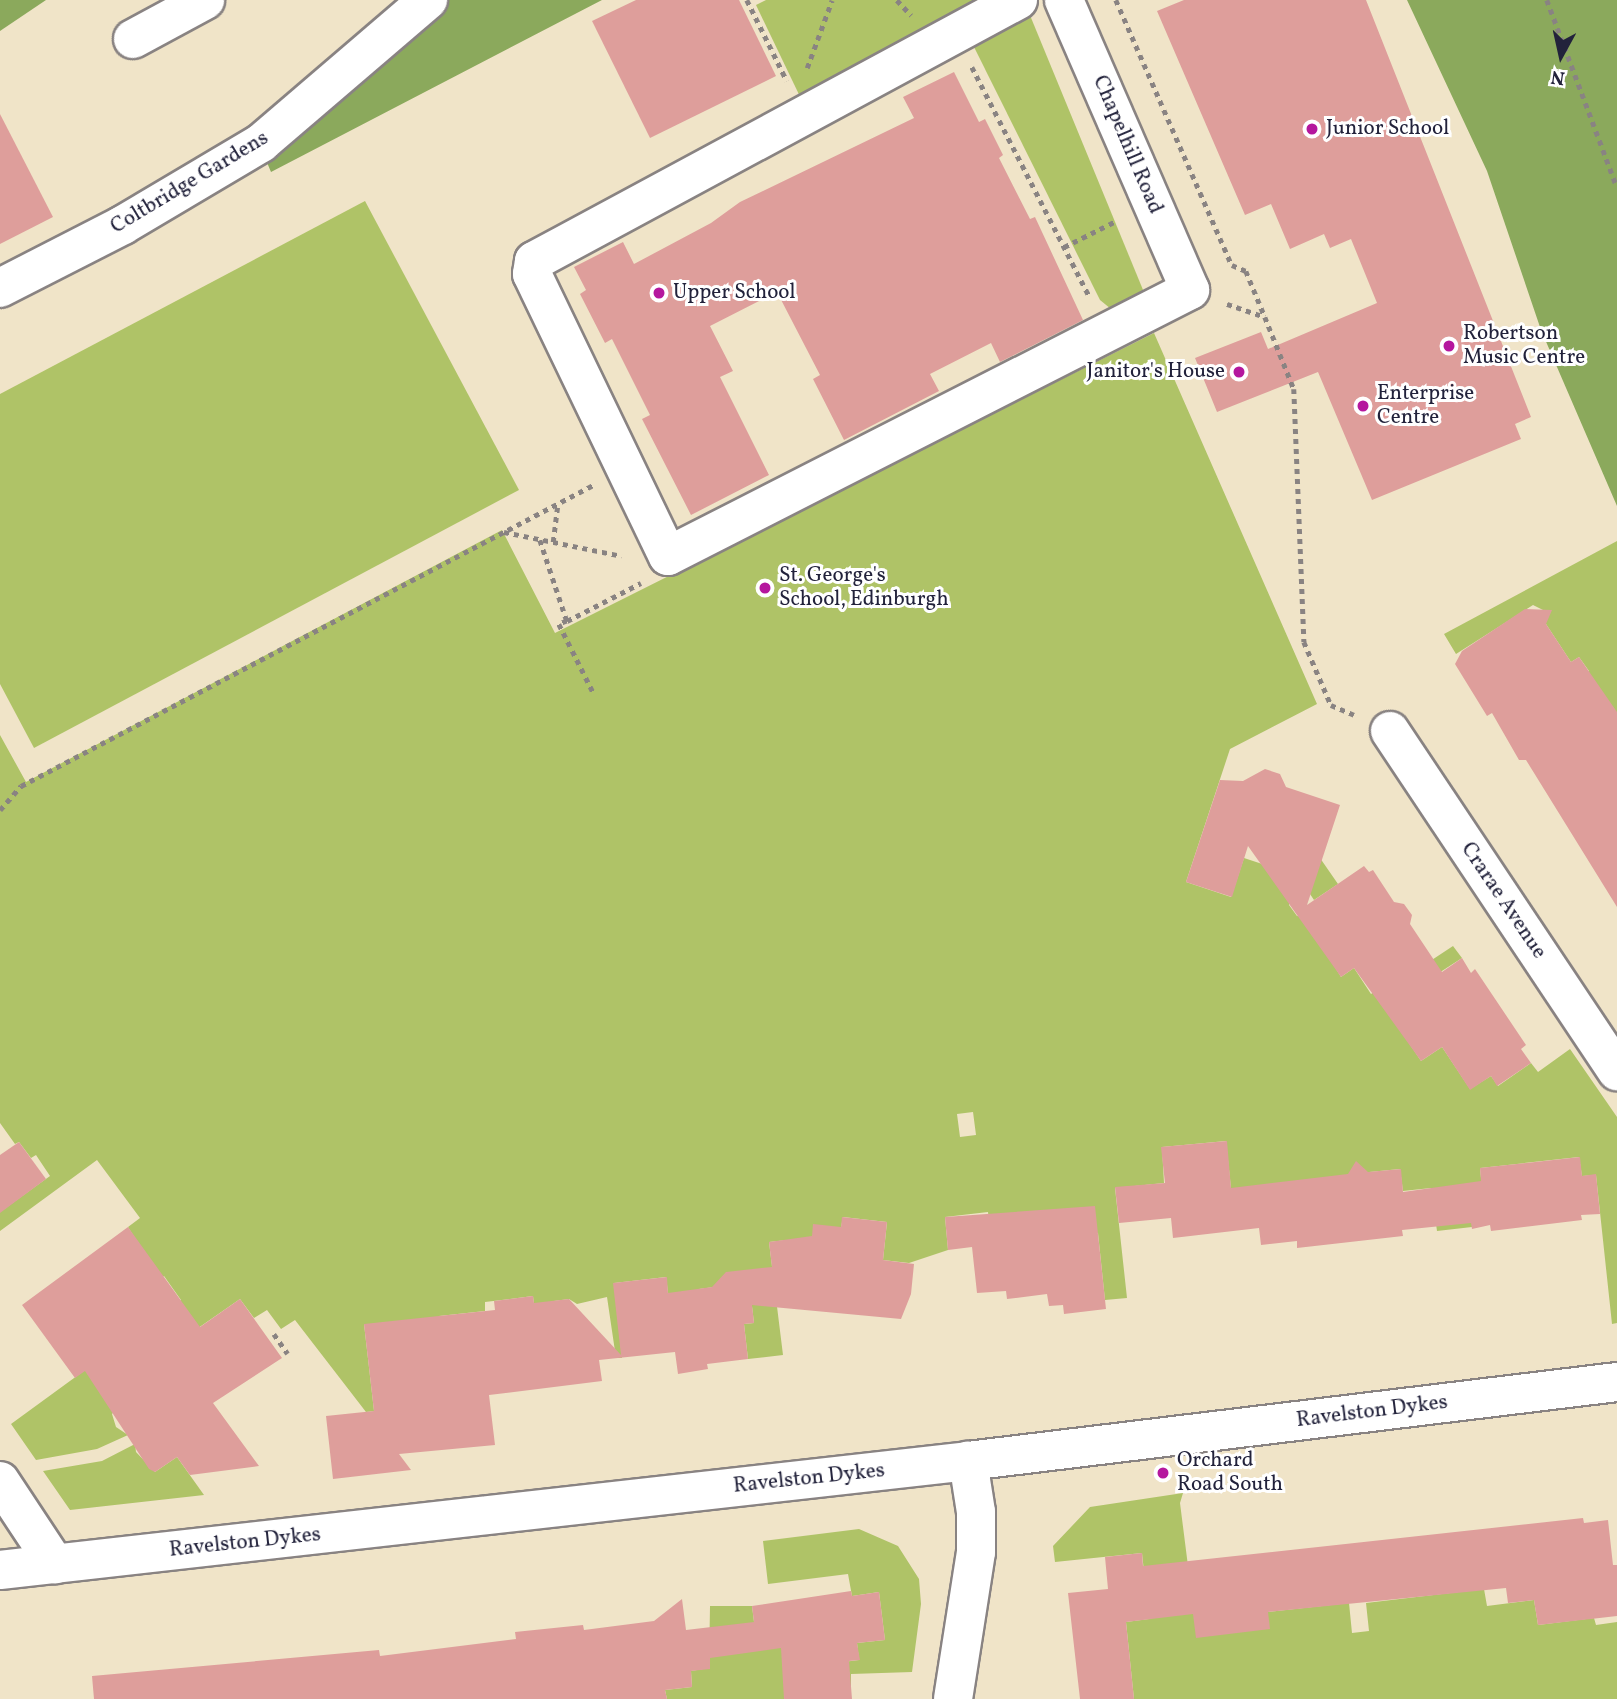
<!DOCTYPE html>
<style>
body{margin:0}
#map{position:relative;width:1617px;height:1699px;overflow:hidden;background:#f0e4c8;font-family:Vollkorn,serif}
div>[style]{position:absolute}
.green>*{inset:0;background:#afc367}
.forest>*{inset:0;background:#8ba95c}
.building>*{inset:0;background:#de9e9b}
.path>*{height:4.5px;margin-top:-2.25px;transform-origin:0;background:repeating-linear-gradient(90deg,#898382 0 5px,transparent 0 10px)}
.roads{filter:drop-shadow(2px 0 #898382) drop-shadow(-2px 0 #898382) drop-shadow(0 2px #898382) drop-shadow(0 -2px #898382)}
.minor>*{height:38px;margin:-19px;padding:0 19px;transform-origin:19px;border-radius:19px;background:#fff}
.dots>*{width:19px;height:19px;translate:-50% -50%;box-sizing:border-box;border:4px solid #fff;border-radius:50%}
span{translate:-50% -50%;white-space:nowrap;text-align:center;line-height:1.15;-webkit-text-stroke:6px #fff;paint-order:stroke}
.poi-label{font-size:21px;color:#22223b}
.left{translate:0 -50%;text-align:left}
.right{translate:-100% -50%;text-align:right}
.street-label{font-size:21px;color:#22223b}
.north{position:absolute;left:1526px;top:21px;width:70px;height:70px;-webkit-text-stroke:5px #fff;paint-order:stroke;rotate:188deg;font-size:19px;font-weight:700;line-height:28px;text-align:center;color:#22223b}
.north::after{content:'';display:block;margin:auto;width:24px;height:32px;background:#22223b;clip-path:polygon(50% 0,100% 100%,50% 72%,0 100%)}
</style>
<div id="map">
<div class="green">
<i style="clip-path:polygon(766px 0,1003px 0,805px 107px,756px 5px)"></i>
<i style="clip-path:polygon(1027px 8px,1148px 302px,1111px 309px,1100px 300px,974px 47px)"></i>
<i style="clip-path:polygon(365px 201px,519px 490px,34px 748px,0 684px,0 394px)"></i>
<i style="clip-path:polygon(evenodd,1154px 333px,1317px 704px,1230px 749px,1186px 882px,1231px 897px,1244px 858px,1295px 875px,1320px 858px,1338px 884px,1314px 900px,1306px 888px,1291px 897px,1289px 905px,1297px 916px,1304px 917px,1341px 977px,1354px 968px,1371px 994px,1400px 974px,1403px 979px,1453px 946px,1462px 958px,1428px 980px,1403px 1034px,1421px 1061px,1442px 1047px,1470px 1089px,1491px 1076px,1498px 1086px,1531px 1063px,1538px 1072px,1570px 1049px,1617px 1117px,1617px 1323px,1612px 1324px,1596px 1175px,1582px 1176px,1579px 1157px,1480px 1168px,1482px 1188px,1472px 1227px,1437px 1231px,1431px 1188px,1403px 1191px,1400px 1169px,1349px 1174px,1235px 1226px,1226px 1141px,1162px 1147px,1164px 1183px,1115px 1188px,1127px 1298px,1105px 1300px,1098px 1233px,989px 1222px,988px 1212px,945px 1217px,948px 1250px,909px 1263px,883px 1260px,887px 1222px,843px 1217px,841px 1227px,809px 1266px,787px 1240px,769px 1242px,783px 1355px,748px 1359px,744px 1324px,754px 1323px,751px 1298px,714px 1287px,699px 1289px,670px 1307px,666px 1277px,614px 1283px,622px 1358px,616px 1358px,607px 1297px,577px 1304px,569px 1299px,554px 1301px,536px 1321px,533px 1296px,485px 1302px,485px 1311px,439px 1316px,441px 1340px,364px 1324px,374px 1411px,366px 1412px,295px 1320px,281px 1329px,267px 1310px,254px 1318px,240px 1299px,165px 1351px,112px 1414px,116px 1427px,128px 1435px,97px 1449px,36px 1460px,11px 1424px,181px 1300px,164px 1276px,160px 1279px,128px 1227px,140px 1218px,97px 1160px,0 1231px,0 1212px,50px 1176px,36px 1155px,31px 1158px,19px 1142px,15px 1144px,0 1123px,0 735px,26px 782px,502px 530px,555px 633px,1154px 333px,973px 1112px,976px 1135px,960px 1137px,957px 1114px,973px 1112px)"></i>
<i style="clip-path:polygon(1617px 541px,1617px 724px,1504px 727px,1589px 671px,1579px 657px,1571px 662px,1546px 624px,1543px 610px,1533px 605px,1456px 654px,1444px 634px)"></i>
<i style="clip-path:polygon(135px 1444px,136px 1452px,155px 1472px,177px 1457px,204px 1495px,70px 1510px,43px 1471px,102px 1461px)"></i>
<i style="clip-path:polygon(1183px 1493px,1180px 1503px,1197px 1637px,1268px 1612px,1349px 1603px,1352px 1633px,1369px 1631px,1366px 1603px,1484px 1589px,1487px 1606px,1534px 1600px,1538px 1625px,1594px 1618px,1596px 1625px,1617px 1622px,1617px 1699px,1134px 1699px,1126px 1622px,1149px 1619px,1142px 1553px,1055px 1562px,1053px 1546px,1090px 1507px)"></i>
<i style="clip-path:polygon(859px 1529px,898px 1546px,919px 1579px,921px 1604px,912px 1672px,851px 1674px,851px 1693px,784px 1699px,667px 1699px,665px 1690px,692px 1687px,691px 1671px,709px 1668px,710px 1606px,752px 1606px,756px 1638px,835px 1663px,859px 1660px,857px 1643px,885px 1640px,879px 1592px,852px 1596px,848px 1574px,768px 1584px,763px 1541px)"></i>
</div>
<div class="forest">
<i style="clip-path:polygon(0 0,46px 0,0 31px)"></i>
<i style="clip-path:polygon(449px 0,602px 0,271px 172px,263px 153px,427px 24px)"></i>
<i style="clip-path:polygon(1407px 0,1617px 0,1617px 506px,1541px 330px,1487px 171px)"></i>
</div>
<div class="building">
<i style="clip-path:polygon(636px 0,739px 0,776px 76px,650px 138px,592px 21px)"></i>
<i style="clip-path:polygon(1184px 0,1366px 0,1531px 417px,1515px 424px,1521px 439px,1372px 500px,1318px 372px,1217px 412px,1195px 358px,1261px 332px,1268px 349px,1377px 303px,1351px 239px,1330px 248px,1324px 234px,1290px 249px,1271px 204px,1245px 215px,1157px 11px)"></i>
<i style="clip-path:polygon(954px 72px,979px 122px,985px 119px,1003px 155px,999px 158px,1030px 219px,1035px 217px,1083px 320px,1000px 362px,991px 343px,930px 374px,939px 391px,844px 440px,813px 379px,820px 375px,777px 292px,710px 326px,733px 371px,720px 377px,769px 475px,691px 515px,642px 419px,650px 415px,612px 339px,605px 343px,580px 294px,586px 290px,574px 267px,623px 242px,634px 264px,711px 223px,740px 202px,914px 118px,903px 97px)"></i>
<i style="clip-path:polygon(0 114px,53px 217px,0 244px)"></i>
<i style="clip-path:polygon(1525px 609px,1552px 610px,1546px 624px,1571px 662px,1579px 657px,1617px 712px,1617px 907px,1526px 760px,1519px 760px,1492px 713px,1487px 716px,1455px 664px,1462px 651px)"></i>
<i style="clip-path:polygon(1265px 769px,1280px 774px,1286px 787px,1340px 805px,1307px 905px,1364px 866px,1369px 872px,1373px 870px,1394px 902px,1404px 904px,1412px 915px,1410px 924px,1442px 972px,1462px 958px,1471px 973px,1475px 969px,1526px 1045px,1521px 1049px,1531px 1063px,1497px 1086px,1491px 1076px,1470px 1090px,1442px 1047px,1421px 1061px,1354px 968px,1341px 977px,1248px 846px,1232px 897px,1186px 882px,1220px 780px,1243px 781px)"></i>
<i style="clip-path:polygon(1227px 1141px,1231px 1188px,1348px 1174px,1356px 1161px,1368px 1172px,1401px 1169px,1403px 1192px,1481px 1181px,1480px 1168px,1580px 1157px,1582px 1176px,1596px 1174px,1600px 1214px,1581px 1215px,1582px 1220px,1491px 1231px,1490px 1225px,1472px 1229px,1471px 1223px,1402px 1230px,1403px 1236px,1297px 1248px,1297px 1241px,1261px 1245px,1259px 1228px,1173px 1238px,1171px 1218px,1119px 1223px,1115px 1187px,1165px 1183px,1161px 1147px)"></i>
<i style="clip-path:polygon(19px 1142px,46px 1179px,0 1213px,0 1155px)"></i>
<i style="clip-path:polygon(1095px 1206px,1106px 1309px,1064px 1314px,1063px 1305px,1049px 1306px,1047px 1294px,1007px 1299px,1006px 1291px,977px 1293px,972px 1247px,948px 1250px,945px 1217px)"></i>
<i style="clip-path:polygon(842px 1217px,887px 1222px,883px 1260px,914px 1264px,911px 1294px,901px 1319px,752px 1305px,754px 1323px,744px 1324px,748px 1359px,707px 1364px,708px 1369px,678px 1374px,675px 1352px,599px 1360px,602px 1381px,489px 1395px,495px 1445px,399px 1454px,411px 1470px,333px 1479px,326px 1416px,374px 1411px,364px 1324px,495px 1310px,494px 1301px,533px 1296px,534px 1303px,569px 1299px,621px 1355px,613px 1283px,667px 1277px,668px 1293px,712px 1287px,726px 1272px,772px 1267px,769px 1242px,812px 1236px,813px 1224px,841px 1227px)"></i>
<i style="clip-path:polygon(128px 1227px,200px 1327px,240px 1299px,282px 1358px,213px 1403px,259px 1466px,190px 1475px,177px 1457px,155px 1472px,149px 1469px,85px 1371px,75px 1378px,22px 1305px)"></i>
<i style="clip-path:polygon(1583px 1518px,1584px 1523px,1608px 1520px,1613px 1565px,1617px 1565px,1617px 1616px,1538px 1625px,1534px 1600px,1508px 1603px,1506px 1588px,1268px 1612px,1270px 1629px,1196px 1638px,1193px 1614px,1126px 1622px,1134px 1699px,1080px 1699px,1068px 1593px,1108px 1589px,1105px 1557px,1142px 1553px,1143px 1566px)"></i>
<i style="clip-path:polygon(851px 1591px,852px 1596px,879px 1592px,885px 1640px,857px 1643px,860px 1660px,849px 1661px,852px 1699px,784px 1699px,781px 1648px,710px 1658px,710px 1669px,691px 1671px,692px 1687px,665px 1690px,667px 1699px,94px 1699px,92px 1676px,379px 1650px,380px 1656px,516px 1639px,515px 1632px,583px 1625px,584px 1630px,654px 1621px,682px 1599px,686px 1630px,754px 1622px,752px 1606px)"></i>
</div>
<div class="path">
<i style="left:747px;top:0;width:90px;rotate:63.7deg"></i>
<i style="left:897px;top:0;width:21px;rotate:47deg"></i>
<i style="left:1116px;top:0;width:289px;rotate:66.4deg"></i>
<i style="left:1232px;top:265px;width:15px;rotate:23deg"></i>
<i style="left:1246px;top:271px;width:50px;rotate:67.6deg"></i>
<i style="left:1547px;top:0;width:200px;rotate:69.5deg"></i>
<i style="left:972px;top:67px;width:257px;rotate:62.9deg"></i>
<i style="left:807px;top:68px;width:72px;rotate:-69.8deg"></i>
<i style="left:1064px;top:247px;width:58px;rotate:-26.6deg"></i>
<i style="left:1227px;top:304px;width:40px;rotate:18.9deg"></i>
<i style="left:1265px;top:317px;width:78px;rotate:68.1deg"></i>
<i style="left:1294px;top:389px;width:253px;rotate:87.7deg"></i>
<i style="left:1304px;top:642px;width:69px;rotate:66.8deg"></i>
<i style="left:1331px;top:705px;width:25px;rotate:23deg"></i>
<i style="left:504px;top:532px;width:120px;rotate:11.5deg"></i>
<i style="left:540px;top:540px;width:85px;rotate:71.6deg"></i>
<i style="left:567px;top:621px;width:83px;rotate:-27.2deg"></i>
<i style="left:553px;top:542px;width:39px;rotate:-83deg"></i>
<i style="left:567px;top:621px;width:9px;rotate:159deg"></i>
<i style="left:559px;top:624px;width:78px;rotate:63.4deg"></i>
<i style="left:0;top:810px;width:32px;rotate:-49deg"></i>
<i style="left:21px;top:786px;width:646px;rotate:-27.75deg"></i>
<i style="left:274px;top:1334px;width:24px;rotate:55deg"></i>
</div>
<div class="roads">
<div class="minor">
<i style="left:1018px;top:0;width:550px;rotate:151.66deg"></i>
<i style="left:534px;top:261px;width:13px;rotate:99deg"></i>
<i style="left:532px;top:274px;width:313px;rotate:64.3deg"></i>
<i style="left:668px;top:556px;width:586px;rotate:-27deg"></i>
<i style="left:1190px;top:290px;width:316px;rotate:-113.5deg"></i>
<i style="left:133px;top:39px;width:82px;rotate:-28.4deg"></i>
<i style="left:0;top:288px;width:138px;rotate:-27.1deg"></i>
<i style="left:123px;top:225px;width:161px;rotate:-30.7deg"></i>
<i style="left:261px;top:143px;width:220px;rotate:-40.6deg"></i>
<i style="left:1390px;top:731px;width:409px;rotate:56.3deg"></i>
<i style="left:0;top:1481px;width:100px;rotate:56.5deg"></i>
<i style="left:0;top:1570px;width:974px;rotate:-6.42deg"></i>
<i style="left:968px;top:1461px;width:654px;rotate:-6.94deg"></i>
<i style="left:953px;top:1699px;width:149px;rotate:-81.1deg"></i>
<i style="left:976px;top:1552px;width:40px;rotate:-90deg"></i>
<i style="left:976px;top:1512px;width:52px;rotate:-98.9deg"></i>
</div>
</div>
<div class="dots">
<i style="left:1312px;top:129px;background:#b5179e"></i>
<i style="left:659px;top:293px;background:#b5179e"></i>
<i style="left:1449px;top:346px;background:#b5179e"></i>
<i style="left:1239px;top:372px;background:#b5179e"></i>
<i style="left:1363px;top:406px;background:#b5179e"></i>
<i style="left:765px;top:588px;background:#b5179e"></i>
<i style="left:1163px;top:1473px;background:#b5179e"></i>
</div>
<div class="poi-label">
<span class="left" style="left:1326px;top:129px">Junior School</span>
<span class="left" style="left:673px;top:293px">Upper School</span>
<span class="left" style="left:1463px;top:346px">Robertson<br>Music Centre</span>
<span class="right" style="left:1225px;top:372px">Janitor's House</span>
<span class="left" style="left:1377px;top:406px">Enterprise<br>Centre</span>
<span class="left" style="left:779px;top:588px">St. George's<br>School, Edinburgh</span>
<span class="left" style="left:1177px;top:1473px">Orchard<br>Road South</span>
</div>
<div class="street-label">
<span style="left:1127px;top:145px;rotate:67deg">Chapelhill Road</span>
<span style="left:190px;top:183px;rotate:-31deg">Coltbridge Gardens</span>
<span style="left:1503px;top:901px;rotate:56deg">Crarae Avenue</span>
<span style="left:1372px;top:1412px;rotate:-7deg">Ravelston Dykes</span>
<span style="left:809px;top:1479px;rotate:-6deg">Ravelston Dykes</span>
<span style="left:245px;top:1543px;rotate:-6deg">Ravelston Dykes</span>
</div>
<div class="north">N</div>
</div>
